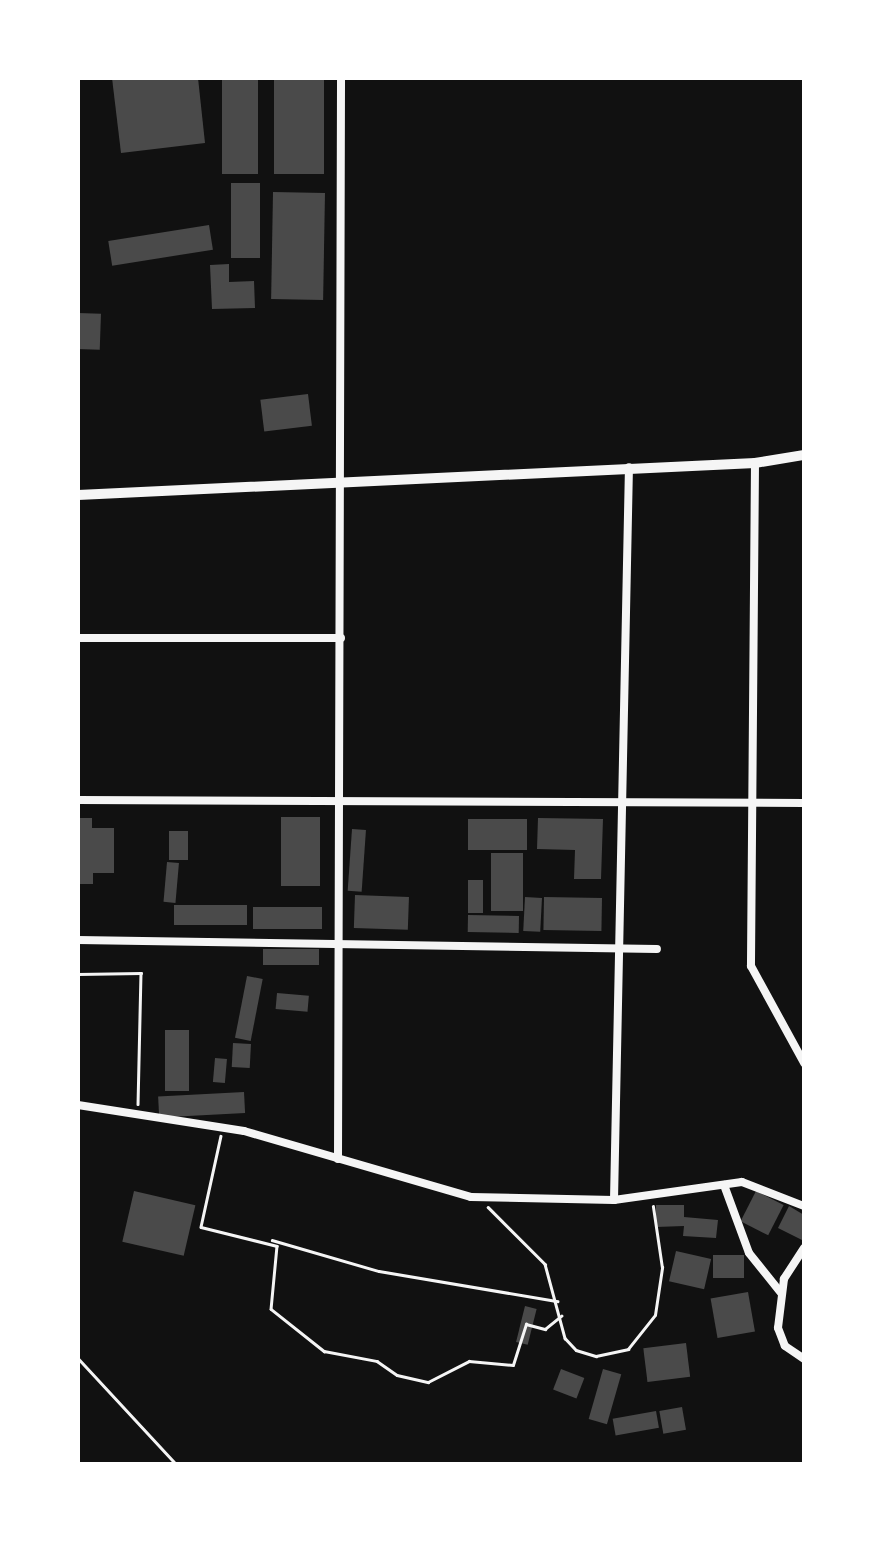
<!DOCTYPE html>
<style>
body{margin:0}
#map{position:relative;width:882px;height:1542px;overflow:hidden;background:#111;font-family:Ubuntu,sans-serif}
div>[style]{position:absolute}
.building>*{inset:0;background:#4a4a4a;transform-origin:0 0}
.path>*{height:2.5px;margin:-1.25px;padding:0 1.25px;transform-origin:1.25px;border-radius:1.25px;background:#f5f5f5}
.minor>*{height:8px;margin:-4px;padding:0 4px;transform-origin:4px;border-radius:4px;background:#f5f5f5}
.tertiary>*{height:10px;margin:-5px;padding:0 5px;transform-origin:5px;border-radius:5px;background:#f5f5f5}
span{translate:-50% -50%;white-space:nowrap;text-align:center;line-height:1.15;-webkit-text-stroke:10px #fff;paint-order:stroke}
.frame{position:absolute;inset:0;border:80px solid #fff;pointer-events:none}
</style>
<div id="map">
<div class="building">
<i style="clip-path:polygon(112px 78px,198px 78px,205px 143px,121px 153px)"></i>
<i style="left:222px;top:78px;width:36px;height:96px"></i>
<i style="left:274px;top:78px;width:50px;height:96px"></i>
<i style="left:231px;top:183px;width:29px;height:75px"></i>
<i style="left:273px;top:192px;width:52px;height:107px;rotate:1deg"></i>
<i style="left:209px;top:225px;width:25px;height:102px;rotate:81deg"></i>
<i style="clip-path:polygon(229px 264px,229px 282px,254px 281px,255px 308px,212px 309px,210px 265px)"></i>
<i style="left:78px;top:313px;width:23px;height:36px;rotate:2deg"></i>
<i style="left:308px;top:394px;width:32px;height:48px;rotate:83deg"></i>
<i style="left:281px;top:817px;width:39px;height:69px"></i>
<i style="clip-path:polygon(78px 818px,92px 818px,92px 828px,114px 828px,114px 873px,93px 873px,93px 884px,78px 884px)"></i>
<i style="clip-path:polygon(538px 818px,603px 819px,601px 879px,574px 879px,575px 850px,537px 849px)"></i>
<i style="left:468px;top:819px;width:59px;height:31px"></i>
<i style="left:352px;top:829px;width:14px;height:62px;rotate:4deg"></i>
<i style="left:169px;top:831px;width:19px;height:29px"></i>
<i style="left:491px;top:853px;width:32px;height:58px"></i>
<i style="left:167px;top:862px;width:12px;height:40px;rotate:5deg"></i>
<i style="left:468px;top:880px;width:15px;height:33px"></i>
<i style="left:355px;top:895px;width:54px;height:33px;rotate:2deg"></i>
<i style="left:525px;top:897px;width:17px;height:34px;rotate:3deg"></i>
<i style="left:544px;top:897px;width:58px;height:33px;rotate:1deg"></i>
<i style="left:174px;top:905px;width:73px;height:20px"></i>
<i style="left:253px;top:907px;width:69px;height:22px"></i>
<i style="left:468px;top:915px;width:51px;height:17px;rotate:1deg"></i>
<i style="left:319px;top:949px;width:16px;height:56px;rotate:90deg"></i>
<i style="left:247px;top:976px;width:16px;height:63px;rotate:11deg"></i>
<i style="left:277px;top:993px;width:32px;height:16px;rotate:5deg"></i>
<i style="left:165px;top:1030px;width:24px;height:61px"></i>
<i style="left:233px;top:1043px;width:18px;height:24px;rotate:3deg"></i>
<i style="left:215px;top:1058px;width:12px;height:24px;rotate:5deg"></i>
<i style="left:244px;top:1092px;width:21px;height:86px;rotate:87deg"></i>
<i style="left:134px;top:1191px;width:63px;height:52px;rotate:13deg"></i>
<i style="left:756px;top:1191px;width:31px;height:34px;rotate:27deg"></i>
<i style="clip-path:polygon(656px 1205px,684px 1205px,684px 1217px,718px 1220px,716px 1238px,683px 1236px,684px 1226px,656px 1227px)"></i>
<i style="clip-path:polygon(789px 1206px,804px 1215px,804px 1241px,778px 1228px)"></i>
<i style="left:676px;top:1251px;width:36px;height:31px;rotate:13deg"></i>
<i style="left:713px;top:1255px;width:31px;height:23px"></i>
<i style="left:748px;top:1292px;width:40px;height:38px;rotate:80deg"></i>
<i style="left:525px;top:1306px;width:12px;height:37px;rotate:14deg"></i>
<i style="left:686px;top:1343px;width:34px;height:43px;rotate:83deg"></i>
<i style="left:561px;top:1369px;width:25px;height:22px;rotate:21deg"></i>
<i style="left:603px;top:1369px;width:19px;height:52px;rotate:16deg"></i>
<i style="left:682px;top:1407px;width:23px;height:23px;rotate:80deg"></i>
<i style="left:656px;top:1411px;width:17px;height:44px;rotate:80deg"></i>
</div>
<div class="path">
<i style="left:78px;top:974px;width:63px;rotate:-0.9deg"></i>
<i style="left:141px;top:973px;width:131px;rotate:91.3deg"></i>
<i style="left:221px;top:1136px;width:93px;rotate:102.4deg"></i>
<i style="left:201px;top:1227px;width:78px;rotate:14deg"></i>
<i style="left:277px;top:1246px;width:63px;rotate:95.4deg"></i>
<i style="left:271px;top:1309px;width:68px;rotate:38.4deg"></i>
<i style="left:324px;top:1351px;width:54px;rotate:10.7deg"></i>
<i style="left:377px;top:1361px;width:24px;rotate:35deg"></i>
<i style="left:397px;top:1375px;width:32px;rotate:13deg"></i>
<i style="left:428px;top:1382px;width:46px;rotate:-27.1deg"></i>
<i style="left:469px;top:1361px;width:44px;rotate:5.2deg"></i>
<i style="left:513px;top:1365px;width:43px;rotate:-72.4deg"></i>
<i style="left:526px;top:1324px;width:20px;rotate:15deg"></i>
<i style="left:545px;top:1329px;width:21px;rotate:-39deg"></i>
<i style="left:488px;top:1207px;width:81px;rotate:45deg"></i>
<i style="left:545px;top:1264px;width:77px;rotate:74.9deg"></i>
<i style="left:565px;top:1338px;width:16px;rotate:47deg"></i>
<i style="left:576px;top:1350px;width:21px;rotate:17deg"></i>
<i style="left:596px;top:1356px;width:33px;rotate:-12deg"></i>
<i style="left:628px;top:1349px;width:43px;rotate:-51.5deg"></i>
<i style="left:655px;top:1315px;width:48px;rotate:-81.5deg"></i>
<i style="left:662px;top:1268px;width:62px;rotate:-98.4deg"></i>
<i style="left:272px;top:1240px;width:111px;rotate:16.2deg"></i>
<i style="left:379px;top:1271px;width:181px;rotate:9.6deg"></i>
<i style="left:78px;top:1358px;width:144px;rotate:47.2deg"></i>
</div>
<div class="minor">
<i style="left:755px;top:463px;width:503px;rotate:90.46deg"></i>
<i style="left:751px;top:966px;width:111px;rotate:61.3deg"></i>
<i style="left:78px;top:638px;width:263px"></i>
<i style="left:78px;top:800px;width:726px;rotate:0.24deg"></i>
<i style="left:78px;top:940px;width:579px;rotate:0.89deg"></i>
<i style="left:78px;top:1105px;width:168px;rotate:8.9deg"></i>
<i style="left:244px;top:1131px;width:236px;rotate:16.2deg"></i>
<i style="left:471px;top:1197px;width:143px;rotate:1.2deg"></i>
<i style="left:614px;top:1200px;width:129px;rotate:-8deg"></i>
<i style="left:742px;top:1182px;width:66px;rotate:21.2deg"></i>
<i style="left:338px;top:1159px;width:1081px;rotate:-89.84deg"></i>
<i style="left:724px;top:1185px;width:72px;rotate:69.8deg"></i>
<i style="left:749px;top:1253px;width:51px;rotate:51.3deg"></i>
<i style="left:614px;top:1200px;width:733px;rotate:-88.83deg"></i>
<i style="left:804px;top:1248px;width:37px;rotate:123deg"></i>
<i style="left:784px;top:1279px;width:49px;rotate:97deg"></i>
<i style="left:778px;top:1328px;width:19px;rotate:69deg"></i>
<i style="left:785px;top:1346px;width:23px;rotate:34deg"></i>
</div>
<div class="tertiary">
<i style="left:78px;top:495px;width:678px;rotate:-2.71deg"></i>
<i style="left:755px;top:463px;width:50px;rotate:-9.3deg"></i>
</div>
<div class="frame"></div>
</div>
